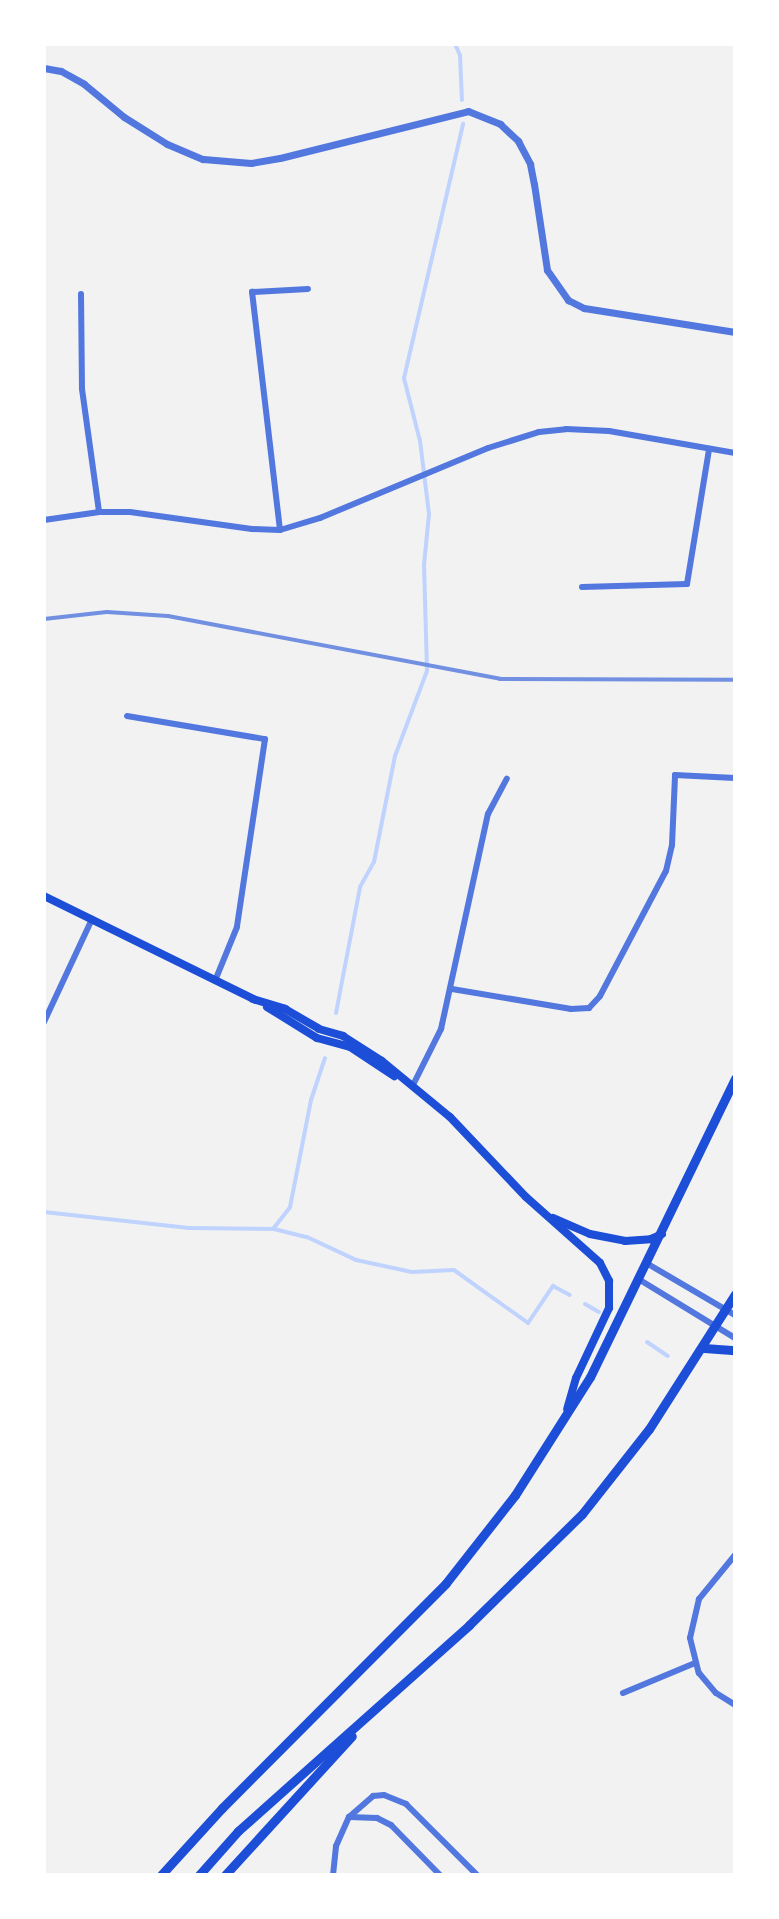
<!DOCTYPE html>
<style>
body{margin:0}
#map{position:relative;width:779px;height:1919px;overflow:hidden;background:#f2f2f2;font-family:Manrope,sans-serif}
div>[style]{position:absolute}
.stream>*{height:4px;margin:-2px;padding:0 2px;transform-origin:2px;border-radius:2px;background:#bfd3fe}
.minor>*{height:6px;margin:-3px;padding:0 3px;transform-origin:3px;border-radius:3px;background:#5277de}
.tertiary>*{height:7px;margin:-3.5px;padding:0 3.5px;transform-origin:3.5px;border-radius:3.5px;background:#5277de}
.secondary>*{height:8px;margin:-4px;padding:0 4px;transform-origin:4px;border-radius:4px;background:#1d4ed8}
.primary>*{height:9px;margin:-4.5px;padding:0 4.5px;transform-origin:4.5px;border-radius:4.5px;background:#1d4ed8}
.rail>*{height:4px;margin:-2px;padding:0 2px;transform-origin:2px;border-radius:2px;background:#7290e2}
span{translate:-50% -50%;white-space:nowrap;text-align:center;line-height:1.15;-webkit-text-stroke:8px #fff;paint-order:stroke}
.frame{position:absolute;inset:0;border:46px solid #fff;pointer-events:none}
</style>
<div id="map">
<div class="stream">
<i style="left:455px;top:44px;width:12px;rotate:66deg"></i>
<i style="left:460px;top:55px;width:45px;rotate:87.5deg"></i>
<i style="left:336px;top:1013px;width:128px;rotate:-79.2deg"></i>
<i style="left:360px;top:887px;width:29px;rotate:-61deg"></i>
<i style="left:374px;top:862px;width:108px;rotate:-78.8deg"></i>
<i style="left:395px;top:756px;width:91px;rotate:-69.4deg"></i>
<i style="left:427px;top:671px;width:106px;rotate:-91.6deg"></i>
<i style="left:424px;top:565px;width:51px;rotate:-84.4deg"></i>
<i style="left:429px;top:514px;width:74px;rotate:-97deg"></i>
<i style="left:420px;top:441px;width:65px;rotate:-104.3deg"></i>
<i style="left:404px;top:378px;width:261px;rotate:-76.9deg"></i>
<i style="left:44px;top:1212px;width:146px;rotate:6.3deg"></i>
<i style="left:189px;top:1228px;width:84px;rotate:0.7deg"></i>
<i style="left:273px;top:1229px;width:28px;rotate:-52deg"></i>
<i style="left:290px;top:1207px;width:109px;rotate:-78.9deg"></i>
<i style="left:311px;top:1100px;width:44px;rotate:-71.6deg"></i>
<i style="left:274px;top:1229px;width:34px;rotate:14deg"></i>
<i style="left:307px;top:1237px;width:54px;rotate:25.1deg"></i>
<i style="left:356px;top:1260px;width:57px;rotate:12.1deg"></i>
<i style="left:412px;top:1272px;width:42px;rotate:-2.7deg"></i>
<i style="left:454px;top:1270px;width:91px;rotate:35.6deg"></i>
<i style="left:528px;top:1323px;width:45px;rotate:-56deg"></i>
<i style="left:553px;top:1286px;width:19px;rotate:28deg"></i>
<i style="left:585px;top:1304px;width:16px;rotate:30deg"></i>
<i style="left:647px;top:1342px;width:25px;rotate:34deg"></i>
</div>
<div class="minor">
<i style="left:81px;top:294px;width:95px;rotate:89.4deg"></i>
<i style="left:82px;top:389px;width:124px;rotate:82.1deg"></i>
<i style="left:44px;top:520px;width:56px;rotate:-8.3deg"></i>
<i style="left:99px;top:512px;width:31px"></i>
<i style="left:130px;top:512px;width:123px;rotate:7.9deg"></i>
<i style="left:252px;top:529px;width:28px;rotate:2deg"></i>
<i style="left:280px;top:530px;width:42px;rotate:-16.7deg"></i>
<i style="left:320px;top:518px;width:182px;rotate:-22.6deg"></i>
<i style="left:488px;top:448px;width:53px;rotate:-17.4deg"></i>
<i style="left:539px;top:432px;width:27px;rotate:-6deg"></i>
<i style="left:566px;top:429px;width:43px;rotate:2.7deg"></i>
<i style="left:609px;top:431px;width:128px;rotate:9.9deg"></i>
<i style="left:280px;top:530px;width:240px;rotate:-96.7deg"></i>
<i style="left:252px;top:292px;width:56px;rotate:-3.1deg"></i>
<i style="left:582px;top:587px;width:105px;rotate:-1.6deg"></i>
<i style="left:687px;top:584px;width:137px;rotate:-80.7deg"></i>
<i style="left:127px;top:716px;width:140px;rotate:9.5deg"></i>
<i style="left:265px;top:739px;width:190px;rotate:98.5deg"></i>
<i style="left:237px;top:927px;width:58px;rotate:112.2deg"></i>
<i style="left:452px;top:989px;width:121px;rotate:9.5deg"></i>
<i style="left:571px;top:1009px;width:18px;rotate:-3deg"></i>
<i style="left:589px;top:1008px;width:16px;rotate:-47deg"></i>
<i style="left:600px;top:996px;width:141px;rotate:-62.2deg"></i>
<i style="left:666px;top:871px;width:27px;rotate:-77deg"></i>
<i style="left:672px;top:845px;width:70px;rotate:-87.5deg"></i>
<i style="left:675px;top:775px;width:60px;rotate:2.9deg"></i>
<i style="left:44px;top:1022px;width:114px;rotate:-65deg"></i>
<i style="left:413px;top:1085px;width:63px;rotate:-63.4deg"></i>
<i style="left:441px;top:1029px;width:220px;rotate:-77.7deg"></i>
<i style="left:488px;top:814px;width:40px;rotate:-62deg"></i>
<i style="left:648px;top:1264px;width:101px;rotate:30.4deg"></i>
<i style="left:640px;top:1280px;width:111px;rotate:31.4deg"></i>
<i style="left:735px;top:1555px;width:57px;rotate:129.3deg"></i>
<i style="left:699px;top:1599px;width:40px;rotate:103deg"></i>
<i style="left:690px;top:1638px;width:36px;rotate:76deg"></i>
<i style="left:699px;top:1673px;width:26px;rotate:50deg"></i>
<i style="left:716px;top:1693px;width:22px;rotate:32deg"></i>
<i style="left:623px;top:1693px;width:78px;rotate:-22.6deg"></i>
<i style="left:349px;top:1817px;width:28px;rotate:2deg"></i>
<i style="left:377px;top:1818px;width:16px;rotate:27deg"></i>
<i style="left:391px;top:1825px;width:70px;rotate:45.6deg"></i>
<i style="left:333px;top:1875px;width:29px;rotate:-84deg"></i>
<i style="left:336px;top:1846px;width:32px;rotate:-66deg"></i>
<i style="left:349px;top:1817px;width:32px;rotate:-41deg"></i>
<i style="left:373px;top:1796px;width:11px;rotate:-5deg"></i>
<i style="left:384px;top:1795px;width:24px;rotate:22deg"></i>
<i style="left:406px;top:1804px;width:100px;rotate:45deg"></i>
</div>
<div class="tertiary">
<i style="left:44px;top:68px;width:17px;rotate:10deg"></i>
<i style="left:61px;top:71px;width:26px;rotate:29deg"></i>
<i style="left:84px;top:84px;width:52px;rotate:39.5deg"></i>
<i style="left:124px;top:117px;width:51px;rotate:32.1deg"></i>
<i style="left:167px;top:144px;width:39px;rotate:23deg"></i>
<i style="left:203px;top:159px;width:48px;rotate:4.8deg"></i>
<i style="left:251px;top:163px;width:29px;rotate:-10deg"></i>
<i style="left:280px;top:158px;width:194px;rotate:-14deg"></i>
<i style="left:468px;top:111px;width:35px;rotate:22deg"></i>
<i style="left:500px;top:124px;width:25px;rotate:43deg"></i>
<i style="left:518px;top:141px;width:26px;rotate:62deg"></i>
<i style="left:530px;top:164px;width:20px;rotate:79deg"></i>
<i style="left:534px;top:184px;width:87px;rotate:81.4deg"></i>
<i style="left:547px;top:270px;width:37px;rotate:55deg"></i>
<i style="left:568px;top:300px;width:18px;rotate:27deg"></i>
<i style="left:584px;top:308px;width:153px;rotate:9deg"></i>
</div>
<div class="secondary">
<i style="left:44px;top:896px;width:235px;rotate:26.2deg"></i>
<i style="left:253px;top:999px;width:34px;rotate:17deg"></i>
<i style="left:285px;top:1009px;width:39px;rotate:30deg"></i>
<i style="left:319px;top:1029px;width:25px;rotate:16deg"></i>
<i style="left:343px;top:1036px;width:46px;rotate:32.7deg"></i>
<i style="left:382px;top:1061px;width:88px;rotate:39.5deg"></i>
<i style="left:450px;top:1117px;width:110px;rotate:46.5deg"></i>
<i style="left:526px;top:1197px;width:99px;rotate:41.7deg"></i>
<i style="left:600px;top:1263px;width:20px;rotate:63deg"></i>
<i style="left:609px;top:1281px;width:27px;rotate:90deg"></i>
<i style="left:609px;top:1308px;width:77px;rotate:115.2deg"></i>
<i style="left:576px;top:1378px;width:32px;rotate:106deg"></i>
<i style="left:267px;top:1007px;width:59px;rotate:31.8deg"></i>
<i style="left:317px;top:1038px;width:34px;rotate:15deg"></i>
<i style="left:350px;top:1047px;width:53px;rotate:33.4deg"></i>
<i style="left:553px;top:1218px;width:40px;rotate:23.4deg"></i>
<i style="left:590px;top:1234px;width:36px;rotate:11deg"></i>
<i style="left:625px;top:1241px;width:26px;rotate:-4deg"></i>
<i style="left:651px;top:1239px;width:12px;rotate:-24deg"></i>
</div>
<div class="primary">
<i style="left:704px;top:1348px;width:31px;rotate:4deg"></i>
<i style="left:161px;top:1875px;width:91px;rotate:-47.7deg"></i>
<i style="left:222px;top:1808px;width:317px;rotate:-45.1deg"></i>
<i style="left:446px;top:1583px;width:112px;rotate:-51.9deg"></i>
<i style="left:515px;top:1495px;width:140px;rotate:-57.6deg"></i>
<i style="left:590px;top:1377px;width:332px;rotate:-64.1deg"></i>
<i style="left:199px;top:1875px;width:59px;rotate:-48.4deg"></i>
<i style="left:238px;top:1831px;width:310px;rotate:-41.7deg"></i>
<i style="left:469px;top:1625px;width:158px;rotate:-44.5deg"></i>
<i style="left:582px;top:1514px;width:108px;rotate:-51.8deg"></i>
<i style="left:649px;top:1429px;width:160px;rotate:-57.5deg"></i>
<i style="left:225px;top:1875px;width:188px;rotate:-47.6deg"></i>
</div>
<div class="rail">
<i style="left:44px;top:619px;width:63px;rotate:-6.3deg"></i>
<i style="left:107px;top:612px;width:61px;rotate:3.8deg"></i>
<i style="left:168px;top:616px;width:338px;rotate:10.7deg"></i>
<i style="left:500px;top:679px;width:235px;rotate:0.2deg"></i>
</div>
<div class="frame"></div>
</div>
